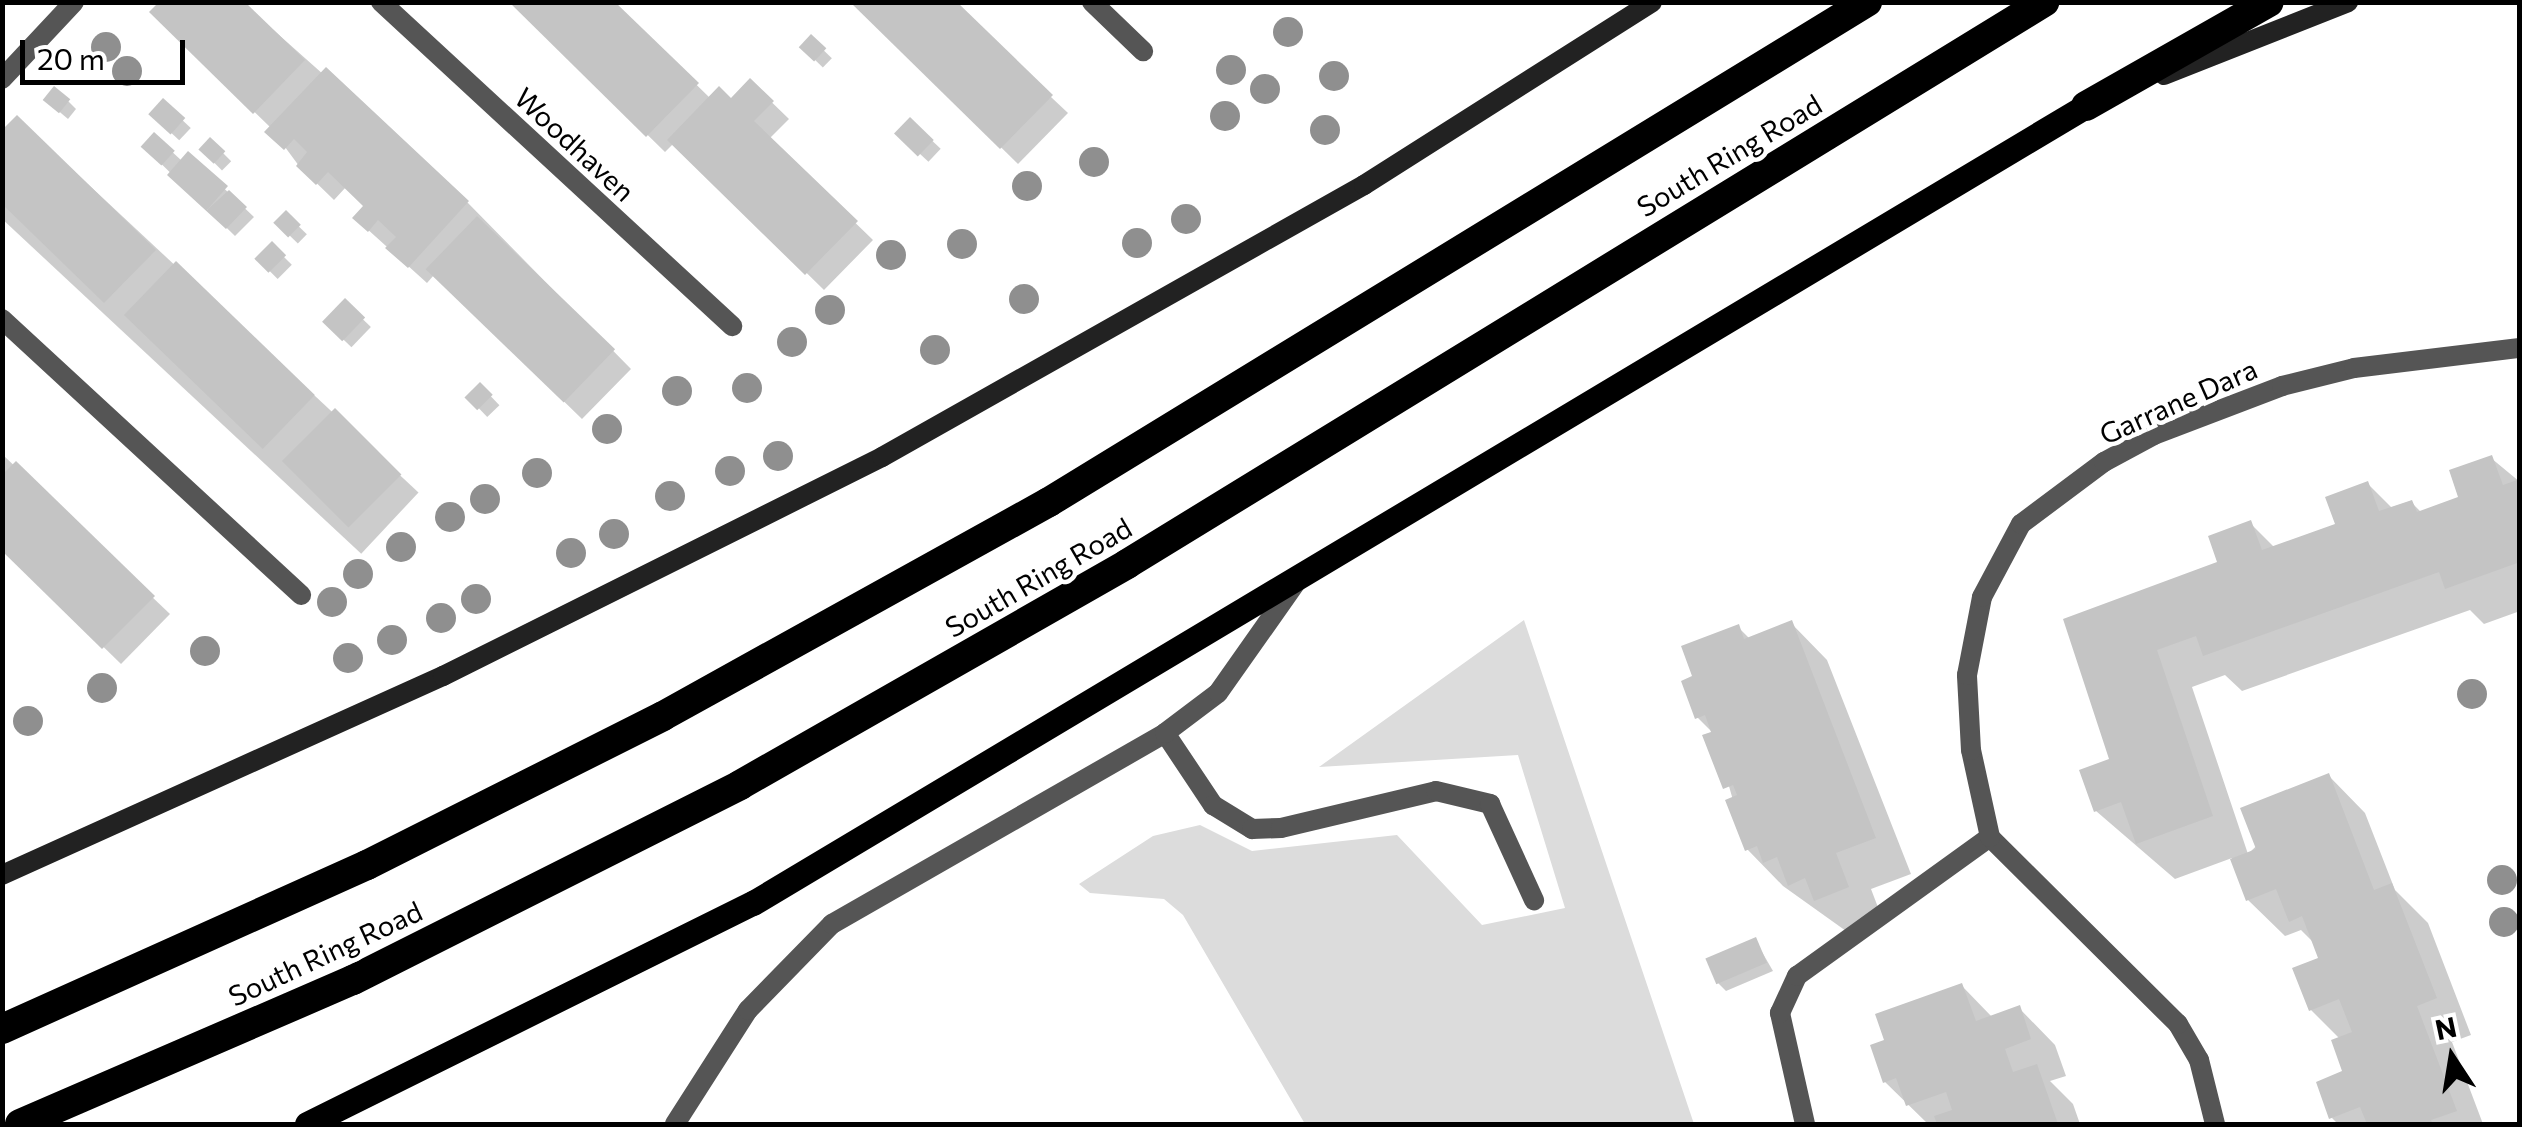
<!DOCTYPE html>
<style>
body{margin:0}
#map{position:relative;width:2522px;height:1127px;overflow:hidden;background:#fff;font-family:Commissioner,sans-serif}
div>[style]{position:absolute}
.green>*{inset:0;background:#dcdcdc}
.shadow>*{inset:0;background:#0003;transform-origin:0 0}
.building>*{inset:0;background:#c4c4c4;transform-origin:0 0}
.lane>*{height:20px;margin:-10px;padding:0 10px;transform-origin:10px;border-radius:10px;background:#555}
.street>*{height:20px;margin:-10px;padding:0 10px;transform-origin:10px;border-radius:10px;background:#555}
.secondary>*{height:20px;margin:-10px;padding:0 10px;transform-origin:10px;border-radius:10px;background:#222}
.primary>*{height:25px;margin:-12.5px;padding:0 12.5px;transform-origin:12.5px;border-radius:12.5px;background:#000}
.highway>*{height:30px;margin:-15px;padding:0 15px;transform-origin:15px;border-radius:15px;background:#000}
.trees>*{width:30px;height:30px;margin:-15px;border-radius:50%;background:#8f8f8f}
span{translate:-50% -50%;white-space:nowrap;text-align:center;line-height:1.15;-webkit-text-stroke:9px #fff;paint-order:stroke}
.street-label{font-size:28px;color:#000}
.frame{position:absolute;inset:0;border:5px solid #000;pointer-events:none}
.north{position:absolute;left:2402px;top:1007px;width:100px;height:100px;-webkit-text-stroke:8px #fff;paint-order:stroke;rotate:348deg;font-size:28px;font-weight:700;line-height:40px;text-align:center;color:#000}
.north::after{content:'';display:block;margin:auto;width:35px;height:45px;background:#000;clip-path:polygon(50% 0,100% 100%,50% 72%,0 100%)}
.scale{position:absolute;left:20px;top:40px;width:165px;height:45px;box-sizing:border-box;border:5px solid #000;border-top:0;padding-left:12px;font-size:30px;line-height:35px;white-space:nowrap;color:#000;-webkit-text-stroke:8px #fff;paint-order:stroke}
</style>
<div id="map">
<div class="green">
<i style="clip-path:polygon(1524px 620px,1694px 1124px,1305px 1124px,1183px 915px,1164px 899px,1090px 893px,1079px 884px,1153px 836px,1200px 825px,1252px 851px,1397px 835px,1482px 925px,1565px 908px,1518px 755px,1319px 767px)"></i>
</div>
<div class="shadow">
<i style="clip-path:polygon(162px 2px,242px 2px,468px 203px,631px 369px,582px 419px,434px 275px,427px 283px,355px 218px,366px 206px,346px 187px,334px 200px,299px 166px,271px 128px,152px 12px)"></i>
<i style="clip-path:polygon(512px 2px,612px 2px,711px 99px,731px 101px,750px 81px,789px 119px,769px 139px,873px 240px,824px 290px,674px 143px,665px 152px)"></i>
<i style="clip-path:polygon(853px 2px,1051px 97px,1068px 113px,1018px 164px)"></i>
<i style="left:811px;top:38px;width:29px;height:13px;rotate:44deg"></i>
<i style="clip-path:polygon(68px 101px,76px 109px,68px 119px,55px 108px)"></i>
<i style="left:163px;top:102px;width:38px;height:17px;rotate:43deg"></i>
<i style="left:17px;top:118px;width:549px;height:84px;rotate:43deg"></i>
<i style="left:910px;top:120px;width:42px;height:18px;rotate:43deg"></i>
<i style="clip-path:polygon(154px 135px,182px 161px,188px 154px,254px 217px,235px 236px,143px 146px)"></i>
<i style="left:210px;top:140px;width:30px;height:13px;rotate:45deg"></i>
<i style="left:286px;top:214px;width:29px;height:13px;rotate:44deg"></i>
<i style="left:272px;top:245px;width:28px;height:20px;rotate:45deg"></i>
<i style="left:345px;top:302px;width:36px;height:28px;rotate:44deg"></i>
<i style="left:480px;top:385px;width:28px;height:17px;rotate:46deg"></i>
<i style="clip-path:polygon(2px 454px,170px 614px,121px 664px,2px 548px)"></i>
<i style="clip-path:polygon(2491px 458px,2520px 482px,2520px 611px,2484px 624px,2470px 610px,2242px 691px,2225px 675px,2192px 687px,2248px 854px,2329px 776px,2365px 813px,2395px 890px,2428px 923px,2471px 1035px,2452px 1042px,2483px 1124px,2338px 1124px,2332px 1118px,2346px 1073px,2340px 1039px,2311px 1010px,2322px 959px,2316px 945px,2301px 930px,2285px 936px,2248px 900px,2232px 858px,2175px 879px,2096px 811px,2112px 760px,2066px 620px,2220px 563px,2250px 523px,2275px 548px,2338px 525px,2368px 484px,2393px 509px,2412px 503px,2422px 513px,2461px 499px)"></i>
<i style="clip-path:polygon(1791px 623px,1827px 660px,1911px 874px,1871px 889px,1884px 923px,1853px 936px,1783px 886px,1747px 849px,1714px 734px,1697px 717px,1696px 677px,1738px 627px,1750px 639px)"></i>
<i style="clip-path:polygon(1755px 940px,1773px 971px,1726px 991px,1718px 983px)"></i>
<i style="clip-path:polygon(1962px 986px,1993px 1018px,2019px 1008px,2055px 1045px,2066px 1076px,2050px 1081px,2073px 1104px,2080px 1124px,1928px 1124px,1885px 1082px,1887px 1041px)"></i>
</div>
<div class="building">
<i style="clip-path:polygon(245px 2px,305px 60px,253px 114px,149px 12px,158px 3px)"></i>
<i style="clip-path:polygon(509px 2px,615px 2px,699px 83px,646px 137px)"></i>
<i style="clip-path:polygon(850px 2px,957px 2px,1053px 95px,1000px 149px)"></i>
<i style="left:811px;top:34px;width:21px;height:18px;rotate:43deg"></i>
<i style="clip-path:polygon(326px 67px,469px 201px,408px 268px,385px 248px,396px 237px,378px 220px,368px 232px,352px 218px,363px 206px,328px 172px,316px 185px,296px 166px,307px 152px,294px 139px,284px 150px,264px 132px)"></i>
<i style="clip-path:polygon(750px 78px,774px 101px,754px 121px,858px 221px,805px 275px,667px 140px,719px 86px,731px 98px)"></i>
<i style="left:54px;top:86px;width:21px;height:18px;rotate:39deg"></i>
<i style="left:163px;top:98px;width:30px;height:22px;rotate:42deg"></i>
<i style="clip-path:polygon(17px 115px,156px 250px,104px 303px,2px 204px,2px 130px)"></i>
<i style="left:910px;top:117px;width:33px;height:23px;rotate:44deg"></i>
<i style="left:154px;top:132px;width:28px;height:20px;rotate:42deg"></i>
<i style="left:210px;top:137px;width:21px;height:17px;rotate:43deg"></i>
<i style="clip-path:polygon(188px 151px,228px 186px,207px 210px,229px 190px,247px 207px,226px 229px,167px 175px)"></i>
<i style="left:286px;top:210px;width:21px;height:18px;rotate:45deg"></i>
<i style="left:477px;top:216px;width:192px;height:74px;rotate:44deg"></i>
<i style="left:272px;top:241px;width:20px;height:25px;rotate:45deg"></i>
<i style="left:176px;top:261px;width:193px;height:75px;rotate:44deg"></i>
<i style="left:345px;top:298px;width:28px;height:33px;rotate:44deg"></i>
<i style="left:480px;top:382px;width:18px;height:22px;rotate:45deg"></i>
<i style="left:335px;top:408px;width:94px;height:75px;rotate:45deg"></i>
<i style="clip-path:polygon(2492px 455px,2503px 485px,2520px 479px,2520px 562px,2445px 589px,2439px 572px,2203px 656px,2196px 636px,2157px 650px,2213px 816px,2136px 844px,2121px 802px,2094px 812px,2079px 770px,2109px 759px,2063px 619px,2217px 562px,2208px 536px,2251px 520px,2262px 550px,2335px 524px,2325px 497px,2368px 481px,2379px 511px,2412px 500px,2417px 512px,2458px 497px,2449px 470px)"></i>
<i style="clip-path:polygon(16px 461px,155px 596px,102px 649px,2px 551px,2px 475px)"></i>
<i style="clip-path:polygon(1792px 620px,1876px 838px,1836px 853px,1849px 887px,1814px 901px,1805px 878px,1788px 886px,1777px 857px,1763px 863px,1757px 846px,1745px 851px,1725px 800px,1737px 795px,1733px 785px,1723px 789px,1702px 735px,1711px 732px,1705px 715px,1695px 719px,1681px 681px,1692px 676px,1681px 646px,1739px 624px,1744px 639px)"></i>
<i style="clip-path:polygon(2329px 773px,2374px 890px,2392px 883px,2437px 998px,2417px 1006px,2457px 1111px,2431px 1120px,2433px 1124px,2367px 1124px,2360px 1107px,2329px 1119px,2316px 1082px,2342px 1071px,2331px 1040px,2352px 1032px,2339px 999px,2309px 1011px,2292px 968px,2318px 958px,2302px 916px,2289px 922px,2276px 889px,2246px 901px,2230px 859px,2256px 849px,2240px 808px)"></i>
<i style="left:1756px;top:937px;width:28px;height:55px;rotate:67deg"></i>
<i style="clip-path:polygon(1962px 983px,1976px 1021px,2020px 1005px,2031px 1039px,2005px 1049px,2013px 1072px,2037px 1064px,2058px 1124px,1937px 1124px,1934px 1116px,1952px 1110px,1946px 1092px,1906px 1106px,1896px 1078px,1883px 1083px,1870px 1045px,1884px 1040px,1875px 1014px)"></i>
</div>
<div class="lane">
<i style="left:1165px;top:733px;width:87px;rotate:56.3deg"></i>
<i style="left:1213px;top:805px;width:46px;rotate:31.6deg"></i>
<i style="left:1252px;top:829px;width:29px;rotate:-2deg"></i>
<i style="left:1281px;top:828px;width:159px;rotate:-13.4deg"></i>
<i style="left:1436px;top:791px;width:56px;rotate:13.5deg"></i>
<i style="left:1490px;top:804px;width:106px;rotate:65.4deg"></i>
<i style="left:675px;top:1124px;width:135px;rotate:-57.4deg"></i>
<i style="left:748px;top:1010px;width:120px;rotate:-45.7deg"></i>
<i style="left:832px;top:924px;width:384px;rotate:-29.8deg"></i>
<i style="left:1165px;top:733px;width:66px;rotate:-37deg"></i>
<i style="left:1218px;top:693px;width:137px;rotate:-54.8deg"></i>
</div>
<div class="street">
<i style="left:381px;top:2px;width:478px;rotate:42.7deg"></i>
<i style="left:1092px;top:2px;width:71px;rotate:43.9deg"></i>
<i style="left:2px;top:79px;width:105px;rotate:-46.9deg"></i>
<i style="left:2px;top:319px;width:407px;rotate:42.7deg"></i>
<i style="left:1805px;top:1124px;width:114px;rotate:-102.7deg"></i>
<i style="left:1780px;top:1013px;width:41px;rotate:-65.3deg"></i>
<i style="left:1797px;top:976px;width:238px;rotate:-35.8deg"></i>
<i style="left:2215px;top:1124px;width:66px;rotate:-104deg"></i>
<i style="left:2199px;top:1060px;width:42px;rotate:-120.3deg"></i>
<i style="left:2178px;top:1024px;width:265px;rotate:-135.2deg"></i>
<i style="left:1990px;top:837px;width:89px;rotate:-102.3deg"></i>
<i style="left:1971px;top:750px;width:75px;rotate:-93.1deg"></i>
<i style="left:1967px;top:675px;width:79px;rotate:-79.1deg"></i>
<i style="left:1982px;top:597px;width:83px;rotate:-61.9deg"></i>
<i style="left:2021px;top:524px;width:104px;rotate:-36.8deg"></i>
<i style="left:2104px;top:462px;width:57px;rotate:-28.4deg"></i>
<i style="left:2154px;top:435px;width:137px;rotate:-20.9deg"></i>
<i style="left:2282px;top:386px;width:74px;rotate:-14deg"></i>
<i style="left:2354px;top:368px;width:167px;rotate:-6.9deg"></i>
</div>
<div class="secondary">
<i style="left:2164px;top:75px;width:198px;rotate:-21.6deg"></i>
<i style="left:2px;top:875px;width:484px;rotate:-24.3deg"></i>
<i style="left:443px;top:676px;width:491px;rotate:-26.5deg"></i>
<i style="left:882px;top:457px;width:553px;rotate:-29.44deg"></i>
<i style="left:1364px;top:185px;width:341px;rotate:-32.4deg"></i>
</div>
<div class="primary">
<i style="left:307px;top:1124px;width:498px;rotate:-26.4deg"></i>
<i style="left:753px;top:903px;width:1553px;rotate:-30.88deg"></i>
</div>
<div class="highway">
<i style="left:2086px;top:106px;width:210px;rotate:-29.6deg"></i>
<i style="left:2px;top:1029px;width:400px;rotate:-24.2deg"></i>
<i style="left:367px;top:865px;width:331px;rotate:-26.7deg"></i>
<i style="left:663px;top:716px;width:441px;rotate:-29deg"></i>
<i style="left:1049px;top:502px;width:959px;rotate:-31.44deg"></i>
<i style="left:20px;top:1124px;width:363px;rotate:-23.4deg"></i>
<i style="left:353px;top:980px;width:433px;rotate:-26.7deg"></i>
<i style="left:740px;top:785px;width:446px;rotate:-29.7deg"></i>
<i style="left:1127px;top:564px;width:1076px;rotate:-31.5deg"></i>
</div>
<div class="trees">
<i style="left:1288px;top:32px"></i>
<i style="left:106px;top:47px"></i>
<i style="left:1231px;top:70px"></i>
<i style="left:127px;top:71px"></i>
<i style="left:1334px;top:76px"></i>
<i style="left:1265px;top:89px"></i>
<i style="left:1225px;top:116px"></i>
<i style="left:1325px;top:130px"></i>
<i style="left:1094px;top:162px"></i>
<i style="left:1027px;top:186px"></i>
<i style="left:1186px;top:219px"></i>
<i style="left:1137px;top:243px"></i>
<i style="left:962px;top:244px"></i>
<i style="left:891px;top:255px"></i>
<i style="left:1024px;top:299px"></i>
<i style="left:830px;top:310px"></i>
<i style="left:792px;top:342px"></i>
<i style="left:935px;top:350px"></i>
<i style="left:747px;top:388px"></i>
<i style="left:677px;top:391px"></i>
<i style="left:607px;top:429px"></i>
<i style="left:778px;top:456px"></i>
<i style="left:730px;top:471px"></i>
<i style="left:537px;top:473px"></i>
<i style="left:670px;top:496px"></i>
<i style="left:485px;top:499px"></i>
<i style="left:450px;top:517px"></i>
<i style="left:614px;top:534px"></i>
<i style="left:401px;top:547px"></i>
<i style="left:571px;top:553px"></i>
<i style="left:358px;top:574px"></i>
<i style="left:476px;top:599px"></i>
<i style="left:332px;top:602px"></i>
<i style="left:441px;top:618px"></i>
<i style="left:392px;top:640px"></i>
<i style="left:205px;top:651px"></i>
<i style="left:348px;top:658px"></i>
<i style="left:102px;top:688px"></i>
<i style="left:2472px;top:694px"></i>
<i style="left:28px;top:721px"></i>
<i style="left:2502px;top:880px"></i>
<i style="left:2504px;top:922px"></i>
</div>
<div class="street-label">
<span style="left:575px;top:144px;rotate:43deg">Woodhaven</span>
<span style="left:1729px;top:155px;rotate:-31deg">South Ring Road</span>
<span style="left:2178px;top:401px;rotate:-24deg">Garrane Dara</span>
<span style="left:1038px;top:577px;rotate:-30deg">South Ring Road</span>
<span style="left:325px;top:953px;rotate:-25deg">South Ring Road</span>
</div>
<div class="frame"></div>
<div class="north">N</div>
<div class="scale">20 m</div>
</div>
